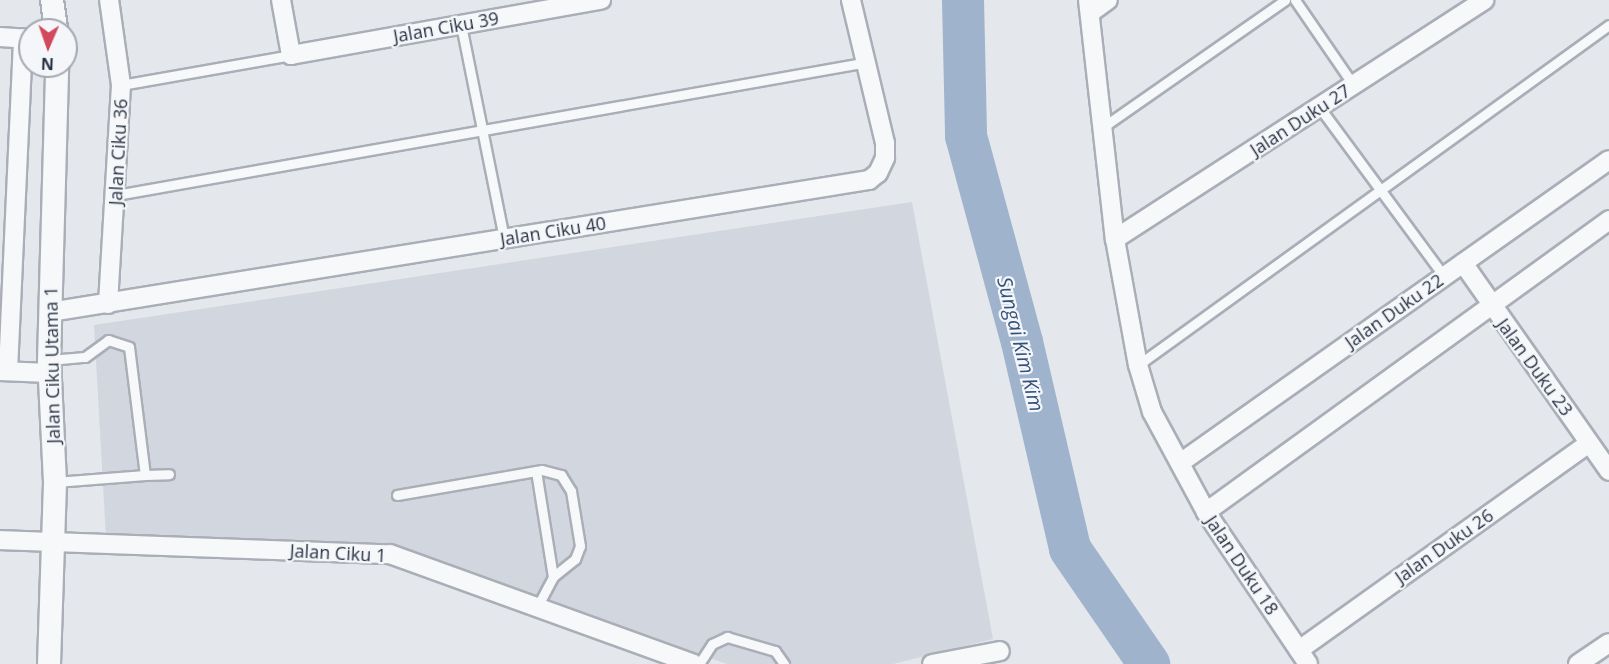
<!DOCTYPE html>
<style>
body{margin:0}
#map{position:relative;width:1609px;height:664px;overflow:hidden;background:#e4e7ec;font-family:"Open Sans",sans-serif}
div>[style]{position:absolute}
.built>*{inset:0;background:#d2d6de}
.river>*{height:42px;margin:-21px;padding:0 21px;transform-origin:21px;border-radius:21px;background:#9fb4cc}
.roads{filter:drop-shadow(2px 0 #a9aeb7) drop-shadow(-2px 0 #a9aeb7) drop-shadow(0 2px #a9aeb7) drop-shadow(0 -2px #a9aeb7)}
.service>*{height:9px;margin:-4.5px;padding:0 4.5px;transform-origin:4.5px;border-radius:4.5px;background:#f7f8fa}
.minor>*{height:18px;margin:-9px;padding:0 9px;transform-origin:9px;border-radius:9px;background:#f7f8fa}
.tertiary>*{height:22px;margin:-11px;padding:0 11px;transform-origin:11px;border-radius:11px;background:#f7f8fa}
span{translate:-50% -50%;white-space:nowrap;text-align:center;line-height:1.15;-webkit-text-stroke:4.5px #f4f6f9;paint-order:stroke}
.street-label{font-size:18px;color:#2b3445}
.water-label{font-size:20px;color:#34527a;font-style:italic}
.north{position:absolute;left:18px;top:18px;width:60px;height:60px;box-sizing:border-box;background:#f4f6f9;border:2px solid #a4a8b1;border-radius:50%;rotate:182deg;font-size:16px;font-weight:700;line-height:24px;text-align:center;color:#2b3445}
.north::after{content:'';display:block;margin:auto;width:21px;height:27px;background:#d1495b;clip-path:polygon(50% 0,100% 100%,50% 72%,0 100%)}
</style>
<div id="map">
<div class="built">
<i style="clip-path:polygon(912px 202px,993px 639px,893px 664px,727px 664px,400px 547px,106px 538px,94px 325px)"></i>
</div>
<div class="river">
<i style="left:963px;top:0;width:136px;rotate:88.7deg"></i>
<i style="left:966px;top:136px;width:213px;rotate:74.8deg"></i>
<i style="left:1022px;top:342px;width:212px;rotate:76.9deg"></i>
<i style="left:1070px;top:549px;width:140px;rotate:55.5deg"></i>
</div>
<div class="roads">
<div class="service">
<i style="left:1295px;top:0;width:104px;rotate:55.5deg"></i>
<i style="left:461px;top:25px;width:218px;rotate:78.6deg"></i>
<i style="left:121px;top:85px;width:173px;rotate:-10deg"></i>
<i style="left:1320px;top:108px;width:209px;rotate:53.6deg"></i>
<i style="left:1103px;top:127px;width:222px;rotate:-34.9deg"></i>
<i style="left:116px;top:195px;width:764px;rotate:-10.03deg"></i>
<i style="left:49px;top:360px;width:36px;rotate:-5deg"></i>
<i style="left:85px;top:357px;width:29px;rotate:-36deg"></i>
<i style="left:108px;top:340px;width:22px;rotate:18deg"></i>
<i style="left:129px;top:347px;width:129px;rotate:82.9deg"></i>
<i style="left:145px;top:475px;width:90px;rotate:175.6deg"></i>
<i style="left:1138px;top:365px;width:581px;rotate:-35.82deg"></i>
<i style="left:536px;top:471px;width:107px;rotate:80.9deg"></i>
<i style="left:553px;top:577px;width:34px;rotate:118deg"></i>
<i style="left:145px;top:475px;width:24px;rotate:-2deg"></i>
<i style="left:397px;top:495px;width:147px;rotate:-9.8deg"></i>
<i style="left:542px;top:470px;width:20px;rotate:15deg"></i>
<i style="left:561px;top:475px;width:19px;rotate:58deg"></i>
<i style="left:571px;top:491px;width:56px;rotate:80.7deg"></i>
<i style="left:580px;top:546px;width:14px;rotate:111deg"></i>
<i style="left:575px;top:559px;width:28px;rotate:141deg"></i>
<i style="left:699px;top:664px;width:24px;rotate:-57deg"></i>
<i style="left:712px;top:644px;width:17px;rotate:-25deg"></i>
<i style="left:727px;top:637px;width:50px;rotate:16.3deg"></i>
<i style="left:775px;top:651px;width:16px;rotate:55deg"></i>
</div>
<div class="minor">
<i style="left:281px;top:0;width:56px;rotate:79.7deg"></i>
<i style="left:291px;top:55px;width:315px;rotate:-10.1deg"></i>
<i style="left:1088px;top:0;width:241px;rotate:83.6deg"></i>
<i style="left:1115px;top:239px;width:128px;rotate:79.7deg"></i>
<i style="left:1138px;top:365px;width:49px;rotate:73.4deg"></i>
<i style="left:1152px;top:412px;width:114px;rotate:61.6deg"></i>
<i style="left:1206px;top:512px;width:183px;rotate:56.1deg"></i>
<i style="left:1090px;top:13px;width:22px;rotate:-36deg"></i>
<i style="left:0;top:37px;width:30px;rotate:4deg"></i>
<i style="left:1115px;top:239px;width:440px;rotate:-32.9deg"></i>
<i style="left:1463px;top:263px;width:254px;rotate:54.9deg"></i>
<i style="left:108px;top:304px;width:219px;rotate:-86.6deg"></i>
<i style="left:121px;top:85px;width:86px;rotate:-98deg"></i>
<i style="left:50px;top:312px;width:830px;rotate:-9.16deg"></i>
<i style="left:869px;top:180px;width:11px;rotate:-38deg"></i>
<i style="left:878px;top:173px;width:17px;rotate:-65deg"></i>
<i style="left:885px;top:158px;width:15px;rotate:-90deg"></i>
<i style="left:885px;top:143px;width:147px;rotate:-103.4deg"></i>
<i style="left:0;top:371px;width:49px;rotate:2.3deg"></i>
<i style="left:8px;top:371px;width:333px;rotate:-87.4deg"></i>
<i style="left:1180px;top:463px;width:525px;rotate:-35.23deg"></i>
<i style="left:1206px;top:512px;width:498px;rotate:-35.9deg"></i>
<i style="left:0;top:540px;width:390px;rotate:2.1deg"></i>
<i style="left:390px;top:554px;width:323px;rotate:19.9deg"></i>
<i style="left:1299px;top:650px;width:356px;rotate:-35.5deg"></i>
<i style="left:932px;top:664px;width:69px;rotate:-10.8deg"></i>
<i style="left:1578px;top:664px;width:37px;rotate:-34deg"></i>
</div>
<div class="tertiary">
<i style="left:52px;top:0;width:30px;rotate:82deg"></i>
<i style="left:49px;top:664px;width:182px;rotate:-88.1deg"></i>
<i style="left:55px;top:482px;width:122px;rotate:-92.8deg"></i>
<i style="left:49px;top:360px;width:294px;rotate:-88.4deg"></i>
</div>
</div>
<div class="street-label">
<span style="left:446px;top:27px;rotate:-10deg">Jalan Ciku 39</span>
<span style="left:1300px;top:120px;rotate:-33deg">Jalan Duku 27</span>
<span style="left:118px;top:152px;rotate:-87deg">Jalan Ciku 36</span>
<span style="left:553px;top:231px;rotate:-9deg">Jalan Ciku 40</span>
<span style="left:1394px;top:311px;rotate:-35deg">Jalan Duku 22</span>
<span style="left:52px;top:365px;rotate:-91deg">Jalan Ciku Utama 1</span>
<span style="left:1535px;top:367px;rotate:54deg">Jalan Duku 23</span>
<span style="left:1444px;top:546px;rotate:-35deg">Jalan Duku 26</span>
<span style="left:338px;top:553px;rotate:3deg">Jalan Ciku 1</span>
<span style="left:1242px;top:565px;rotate:56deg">Jalan Duku 18</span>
</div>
<div class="water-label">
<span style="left:1021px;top:344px;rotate:76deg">Sungai Kim Kim</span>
</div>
<div class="north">N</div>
</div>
